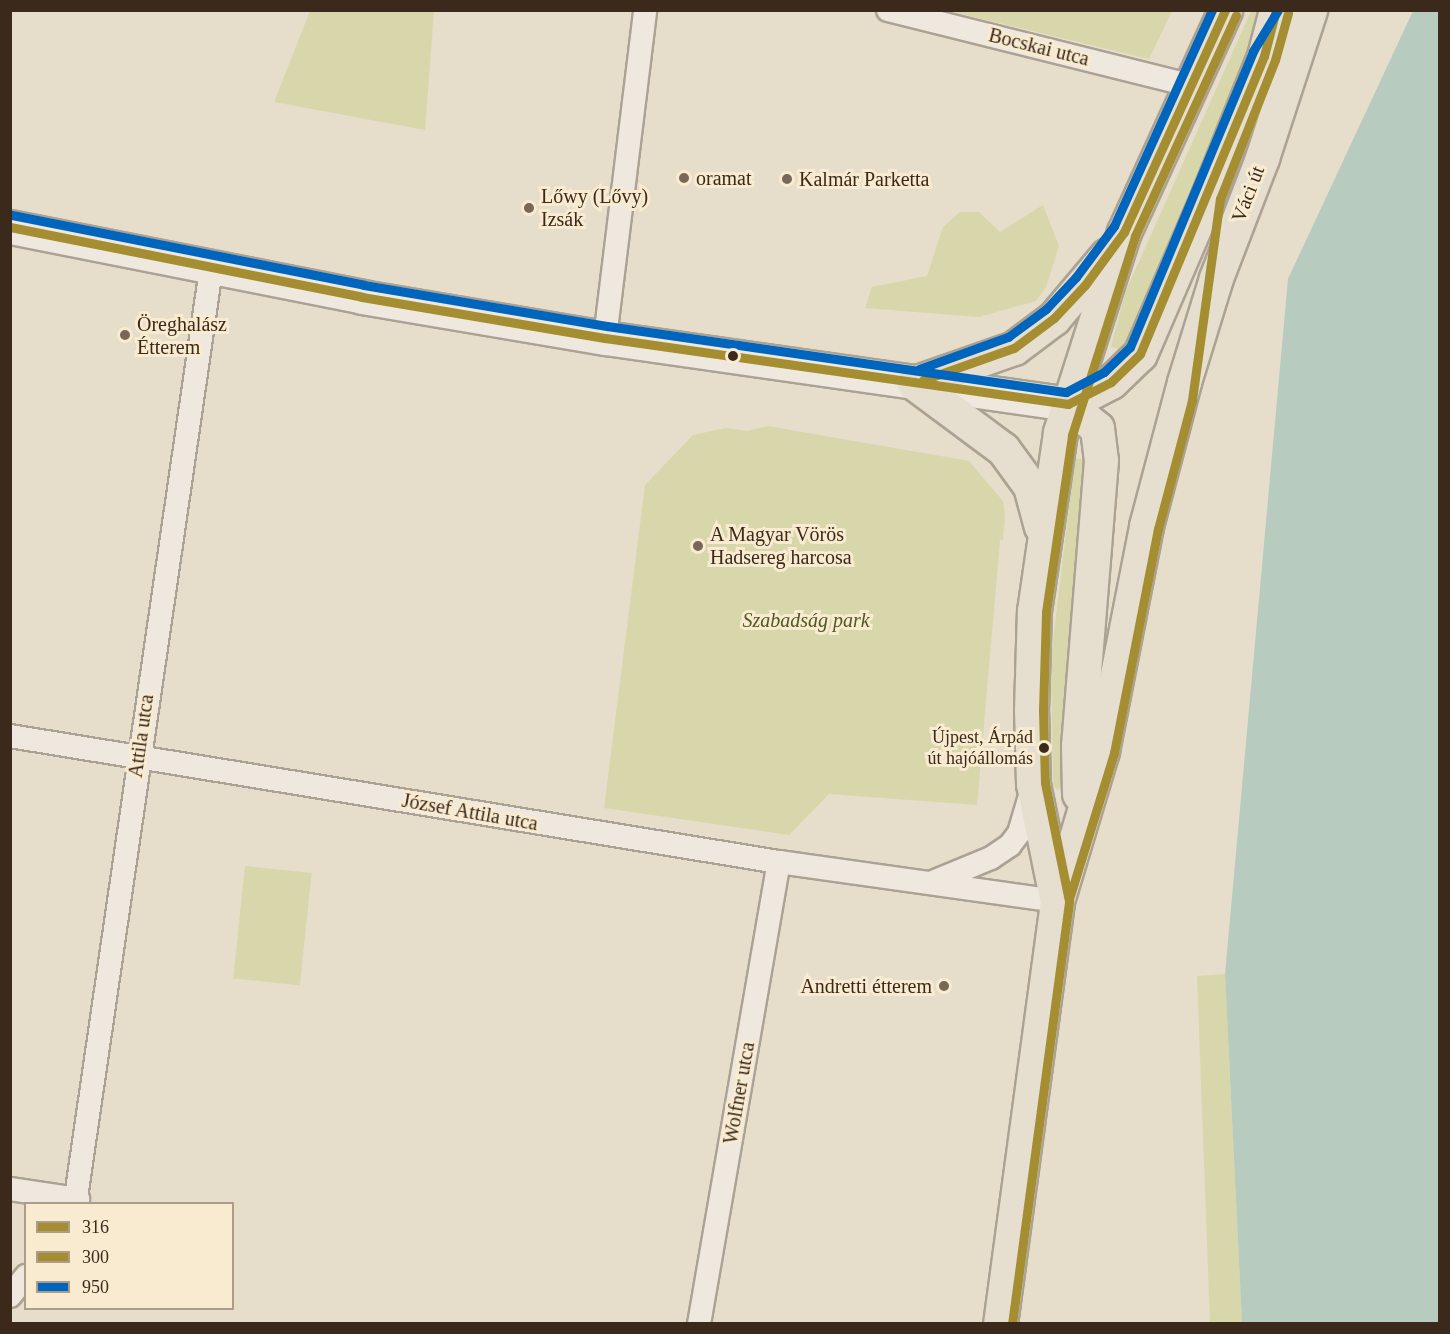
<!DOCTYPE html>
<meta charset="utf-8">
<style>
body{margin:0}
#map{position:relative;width:1450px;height:1334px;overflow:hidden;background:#e6ddcb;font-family:"Times New Roman",serif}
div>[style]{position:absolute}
.green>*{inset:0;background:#d8d7ac;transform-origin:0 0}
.water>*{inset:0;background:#b7ccbe}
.roads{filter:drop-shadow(2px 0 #aba294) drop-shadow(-2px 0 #aba294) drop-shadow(0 2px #aba294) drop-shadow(0 -2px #aba294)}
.street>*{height:22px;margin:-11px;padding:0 11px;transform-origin:11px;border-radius:11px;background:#eee8de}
.secondary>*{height:33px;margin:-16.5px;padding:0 16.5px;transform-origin:16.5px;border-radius:16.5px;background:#eee8de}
.primary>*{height:33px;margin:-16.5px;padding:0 16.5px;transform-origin:16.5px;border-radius:16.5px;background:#e6dece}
.bus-1>*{height:9px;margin:-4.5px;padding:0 4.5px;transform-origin:4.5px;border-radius:4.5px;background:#a58e31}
.bus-2>*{height:9px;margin:-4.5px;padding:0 4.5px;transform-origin:4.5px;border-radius:4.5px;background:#a58e31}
.bus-3>*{height:9px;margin:-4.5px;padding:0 4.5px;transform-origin:4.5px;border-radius:4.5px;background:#0065bd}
.dots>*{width:16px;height:16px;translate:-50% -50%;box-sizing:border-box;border:3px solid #f9ebd0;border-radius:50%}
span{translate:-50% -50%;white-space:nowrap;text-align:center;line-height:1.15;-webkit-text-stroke:6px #f9ebd0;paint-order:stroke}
.bus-label{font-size:18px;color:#3b291c}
.right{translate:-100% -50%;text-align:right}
.street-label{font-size:20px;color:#3b291c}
.poi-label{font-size:20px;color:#3b291c}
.left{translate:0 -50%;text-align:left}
.park-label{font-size:20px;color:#4e5a20;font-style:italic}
.frame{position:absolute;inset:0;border:12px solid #3b291c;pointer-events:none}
.legend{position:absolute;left:24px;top:1202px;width:210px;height:108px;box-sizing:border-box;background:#f9ebd0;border:2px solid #ad9d88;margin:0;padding:8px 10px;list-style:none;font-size:18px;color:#3b291c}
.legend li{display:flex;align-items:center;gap:12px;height:30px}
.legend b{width:30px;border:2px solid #ad9d88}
</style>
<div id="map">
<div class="green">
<i style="clip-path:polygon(310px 11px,434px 11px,425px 130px,274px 102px)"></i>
<i style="clip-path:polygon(949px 11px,1172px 11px,1149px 59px)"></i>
<i style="clip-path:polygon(1251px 11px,1261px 11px,1230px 114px,1132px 342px,1120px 349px,1111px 347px,1125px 293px)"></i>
<i style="clip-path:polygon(1043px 205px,1059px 246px,1046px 287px,1036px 301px,979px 317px,865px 308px,872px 287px,927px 276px,943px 227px,960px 212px,979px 212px,1000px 232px)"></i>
<i style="clip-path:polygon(768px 426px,969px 461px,1003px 501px,1005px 516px,1003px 540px,1000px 540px,977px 805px,829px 794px,789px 835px,604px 808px,645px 485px,693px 435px,726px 428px,747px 431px)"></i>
<i style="clip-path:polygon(1075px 458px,1085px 460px,1071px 679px,1062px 786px,1058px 790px,1053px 786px,1051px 657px)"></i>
<i style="left:245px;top:866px;width:67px;height:113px;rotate:6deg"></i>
<i style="clip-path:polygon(1225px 974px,1242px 1323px,1242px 1324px,1210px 1323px,1197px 976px)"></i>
</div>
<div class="water">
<i style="clip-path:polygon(1413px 11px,1440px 11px,1439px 1323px,1242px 1323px,1225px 974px,1288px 279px)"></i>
</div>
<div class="roads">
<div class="street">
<i style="left:888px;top:10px;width:310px;rotate:14deg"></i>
<i style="left:605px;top:338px;width:330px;rotate:-83deg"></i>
<i style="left:10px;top:736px;width:779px;rotate:9.31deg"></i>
<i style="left:779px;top:862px;width:281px;rotate:8deg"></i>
<i style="left:933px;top:882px;width:63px;rotate:-22.5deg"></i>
<i style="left:991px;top:858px;width:23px;rotate:-34deg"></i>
<i style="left:1010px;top:845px;width:15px;rotate:-53deg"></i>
<i style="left:1019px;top:833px;width:46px;rotate:-73.5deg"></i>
<i style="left:10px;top:1189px;width:69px;rotate:8.4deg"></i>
<i style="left:75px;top:1204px;width:945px;rotate:-81.72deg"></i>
<i style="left:10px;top:1296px;width:26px;rotate:-51deg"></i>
<i style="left:699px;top:1324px;width:469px;rotate:-80.2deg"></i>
</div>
<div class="secondary">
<i style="left:10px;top:227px;width:359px;rotate:11.2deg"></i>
<i style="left:362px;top:297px;width:246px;rotate:9.6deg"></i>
<i style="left:605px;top:338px;width:468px;rotate:8.1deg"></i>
</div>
<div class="primary">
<i style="left:914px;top:383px;width:106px;rotate:-19.3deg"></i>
<i style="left:1014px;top:348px;width:50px;rotate:-36.9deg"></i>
<i style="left:1054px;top:318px;width:82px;rotate:-49.9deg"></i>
<i style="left:914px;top:383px;width:111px;rotate:36.6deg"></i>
<i style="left:1003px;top:449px;width:46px;rotate:53.9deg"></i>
<i style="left:1030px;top:486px;width:42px;rotate:75deg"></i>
<i style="left:1068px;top:404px;width:48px;rotate:-27.1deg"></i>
<i style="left:1111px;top:382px;width:40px;rotate:-44deg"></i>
<i style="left:1140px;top:354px;width:172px;rotate:-66.7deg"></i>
<i style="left:1208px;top:196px;width:151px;rotate:-68.2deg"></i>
<i style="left:1264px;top:56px;width:48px;rotate:-75.4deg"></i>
<i style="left:1068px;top:404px;width:38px;rotate:40deg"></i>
<i style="left:1097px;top:428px;width:32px;rotate:83deg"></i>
<i style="left:1101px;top:460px;width:287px;rotate:94.6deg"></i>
<i style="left:1078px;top:746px;width:48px;rotate:88.8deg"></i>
<i style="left:1056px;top:897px;width:115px;rotate:-101.5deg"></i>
<i style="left:1033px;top:784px;width:74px;rotate:-91.5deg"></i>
<i style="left:1031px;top:710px;width:99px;rotate:-88.3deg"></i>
<i style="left:1034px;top:611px;width:181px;rotate:-81.7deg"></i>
<i style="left:1060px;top:432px;width:210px;rotate:-72.3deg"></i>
<i style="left:1124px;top:232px;width:244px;rotate:-65.5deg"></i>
<i style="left:1000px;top:1324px;width:427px;rotate:-82.3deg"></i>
<i style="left:1057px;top:901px;width:157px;rotate:-73.3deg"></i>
<i style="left:1102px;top:751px;width:229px;rotate:-78.9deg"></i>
<i style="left:1146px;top:526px;width:149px;rotate:-75.2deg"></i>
<i style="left:1184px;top:382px;width:109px;rotate:-72.9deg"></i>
<i style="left:1216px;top:278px;width:129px;rotate:-69deg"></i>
<i style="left:1262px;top:158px;width:156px;rotate:-72deg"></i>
</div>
</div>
<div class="bus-1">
<i style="left:10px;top:227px;width:359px;rotate:11.2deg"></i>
<i style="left:362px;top:297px;width:246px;rotate:9.6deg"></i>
<i style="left:605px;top:338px;width:468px;rotate:8.1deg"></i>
<i style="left:1068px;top:404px;width:48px;rotate:-27.1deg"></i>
<i style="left:1111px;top:382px;width:40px;rotate:-44deg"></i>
<i style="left:1140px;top:354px;width:323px;rotate:-67.4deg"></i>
<i style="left:1264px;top:56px;width:48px;rotate:-75.4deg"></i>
<i style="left:923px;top:380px;width:96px;rotate:-19.4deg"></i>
<i style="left:1014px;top:348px;width:50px;rotate:-36.9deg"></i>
<i style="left:1054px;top:318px;width:45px;rotate:-46.8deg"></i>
<i style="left:1085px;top:285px;width:66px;rotate:-53.7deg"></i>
<i style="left:1124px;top:232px;width:244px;rotate:-65.5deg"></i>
</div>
<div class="bus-2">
<i style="left:1070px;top:896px;width:150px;rotate:-72.9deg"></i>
<i style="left:1114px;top:753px;width:228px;rotate:-78.9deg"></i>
<i style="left:1158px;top:529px;width:133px;rotate:-75.2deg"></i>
<i style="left:1192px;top:400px;width:203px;rotate:-82.1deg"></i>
<i style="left:1220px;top:199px;width:149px;rotate:-68.4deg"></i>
<i style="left:1275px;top:60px;width:49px;rotate:-74.5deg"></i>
<i style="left:1012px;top:1324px;width:427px;rotate:-82.3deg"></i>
<i style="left:1069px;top:901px;width:120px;rotate:-101.5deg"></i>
<i style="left:1045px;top:783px;width:73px;rotate:-91.6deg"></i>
<i style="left:1043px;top:710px;width:98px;rotate:-88.2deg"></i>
<i style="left:1046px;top:612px;width:179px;rotate:-81.6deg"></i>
<i style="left:1072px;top:435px;width:209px;rotate:-72.4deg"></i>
<i style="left:1135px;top:236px;width:243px;rotate:-65.4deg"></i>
</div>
<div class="bus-3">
<i style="left:12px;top:215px;width:359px;rotate:11.2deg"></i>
<i style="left:364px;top:285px;width:246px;rotate:9.6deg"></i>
<i style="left:607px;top:326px;width:464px;rotate:8.2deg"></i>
<i style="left:1066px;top:392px;width:43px;rotate:-27.8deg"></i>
<i style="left:1104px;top:372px;width:36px;rotate:-44deg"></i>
<i style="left:1130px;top:347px;width:321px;rotate:-67.4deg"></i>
<i style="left:1253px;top:51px;width:48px;rotate:-58.6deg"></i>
<i style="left:919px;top:369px;width:95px;rotate:-19.8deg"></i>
<i style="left:1008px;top:337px;width:47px;rotate:-36.4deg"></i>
<i style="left:1046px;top:309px;width:44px;rotate:-46.8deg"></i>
<i style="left:1076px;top:277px;width:64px;rotate:-53.3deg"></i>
<i style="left:1114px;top:226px;width:237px;rotate:-65.6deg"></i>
</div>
<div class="dots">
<i style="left:684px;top:178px;background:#776859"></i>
<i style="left:787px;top:179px;background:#776859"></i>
<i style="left:529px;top:208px;background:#776859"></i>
<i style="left:125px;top:335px;background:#776859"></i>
<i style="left:733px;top:356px;background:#3b291c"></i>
<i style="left:698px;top:546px;background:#776859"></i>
<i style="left:1044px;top:748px;background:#3b291c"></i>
<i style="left:944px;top:986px;background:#776859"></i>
</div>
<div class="bus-label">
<span class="right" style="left:1033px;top:748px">Újpest, Árpád<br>út hajóállomás</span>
</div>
<div class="street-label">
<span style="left:1039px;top:47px;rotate:14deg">Bocskai utca</span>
<span style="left:1248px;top:194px;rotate:-69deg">Váci út</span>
<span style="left:141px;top:736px;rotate:-82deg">Attila utca</span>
<span style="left:470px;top:812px;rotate:10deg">József Attila utca</span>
<span style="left:739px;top:1093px;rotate:-80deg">Wolfner utca</span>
</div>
<div class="poi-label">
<span class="left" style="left:696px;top:178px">oramat</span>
<span class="left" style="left:799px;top:179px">Kalmár Parketta</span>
<span class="left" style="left:541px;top:208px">Lőwy (Lővy)<br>Izsák</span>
<span class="left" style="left:137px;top:336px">Öreghalász<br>Étterem</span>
<span class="left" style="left:710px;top:546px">A Magyar Vörös<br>Hadsereg harcosa</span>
<span class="right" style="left:932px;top:986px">Andretti étterem</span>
</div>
<div class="park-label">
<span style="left:806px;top:620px">Szabadság park</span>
</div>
<div class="frame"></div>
<ul class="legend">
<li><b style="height:8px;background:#a58e31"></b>316</li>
<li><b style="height:8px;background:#a58e31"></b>300</li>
<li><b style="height:8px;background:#0065bd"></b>950</li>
</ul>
</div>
